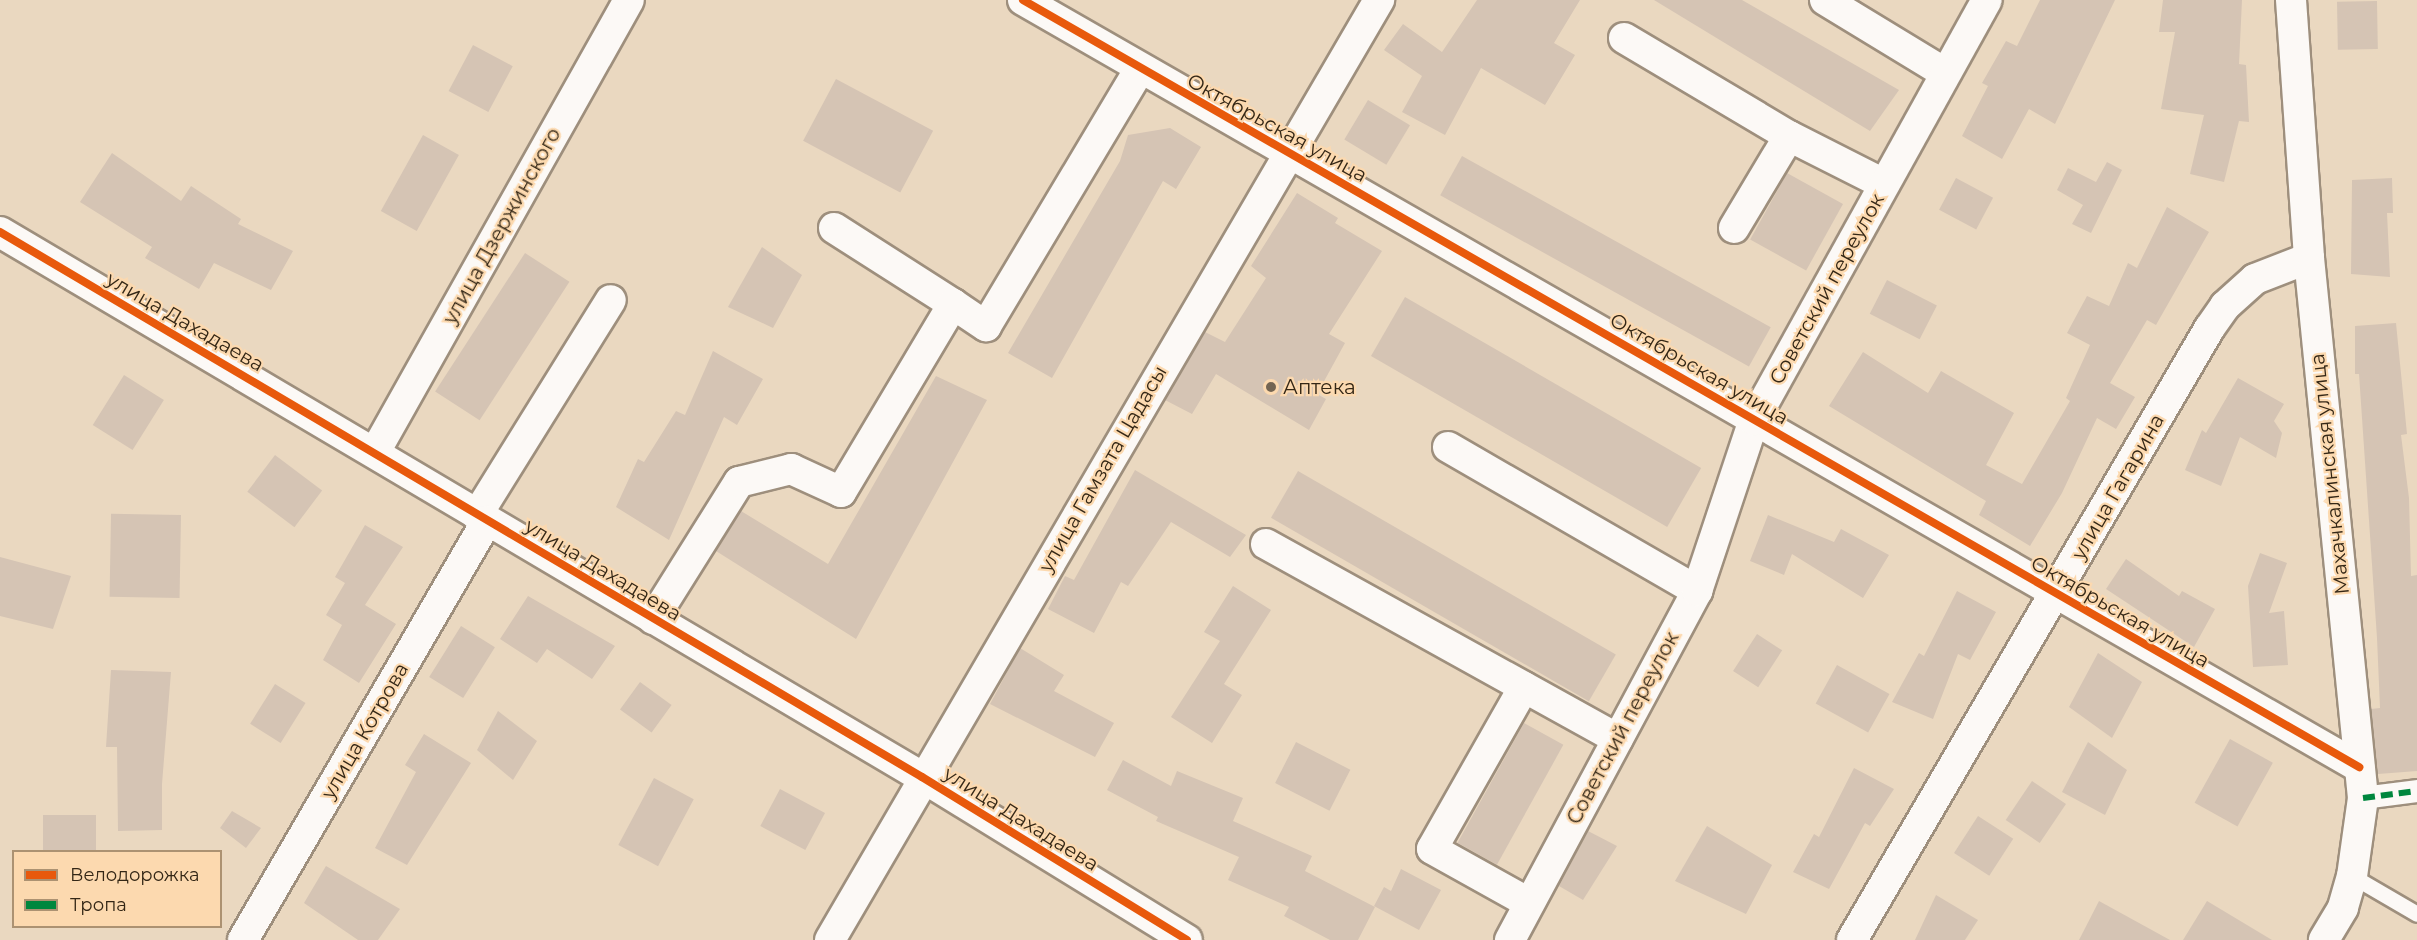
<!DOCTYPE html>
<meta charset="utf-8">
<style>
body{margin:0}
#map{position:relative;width:2417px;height:940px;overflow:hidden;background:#ead8c0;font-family:Montserrat,sans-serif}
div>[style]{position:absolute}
.building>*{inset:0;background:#d5c4b4;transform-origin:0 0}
.roads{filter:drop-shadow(2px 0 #9e8f7d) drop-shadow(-2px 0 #9e8f7d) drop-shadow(0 2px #9e8f7d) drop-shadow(0 -2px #9e8f7d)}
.service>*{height:15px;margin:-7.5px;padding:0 7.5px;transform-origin:7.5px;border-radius:7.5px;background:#fcf9f6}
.pedestrian>*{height:22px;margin:-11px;padding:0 11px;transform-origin:11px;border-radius:11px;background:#fcf9f6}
.minor>*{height:30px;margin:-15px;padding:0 15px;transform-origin:15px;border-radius:15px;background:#fcf9f6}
.quiet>*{height:6px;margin-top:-3px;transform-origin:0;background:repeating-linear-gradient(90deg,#00873e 0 12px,transparent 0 18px)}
.cycleway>*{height:8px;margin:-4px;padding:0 4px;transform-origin:4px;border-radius:4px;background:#e8590c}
.dots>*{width:16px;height:16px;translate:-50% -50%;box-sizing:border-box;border:3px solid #fcd9af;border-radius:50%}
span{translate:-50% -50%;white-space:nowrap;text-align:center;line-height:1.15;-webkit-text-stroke:4.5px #fcd9af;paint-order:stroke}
.street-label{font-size:20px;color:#342716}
.poi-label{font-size:20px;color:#342716}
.left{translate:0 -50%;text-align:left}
.legend{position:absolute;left:12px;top:850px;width:210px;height:78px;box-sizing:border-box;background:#fcd9af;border:2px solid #ac9272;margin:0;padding:8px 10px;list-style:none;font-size:18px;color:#342716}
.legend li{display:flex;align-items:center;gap:12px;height:30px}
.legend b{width:30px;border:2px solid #ac9272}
</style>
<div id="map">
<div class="building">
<i style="clip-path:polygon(1477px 0,1580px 0,1554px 43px,1575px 55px,1545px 105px,1481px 68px,1445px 135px,1402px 112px,1422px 76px,1384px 50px,1403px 24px,1442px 52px)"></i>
<i style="clip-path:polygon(1654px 0,1742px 0,1899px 90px,1870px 131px)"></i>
<i style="clip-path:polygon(2040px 0,2115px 0,2055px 124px,2029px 109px,2002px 159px,1962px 136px,1988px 86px,1982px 83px,2006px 41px,2017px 46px)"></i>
<i style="clip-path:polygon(2163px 0,2242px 0,2239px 64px,2246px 65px,2249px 122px,2239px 121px,2224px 182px,2190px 174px,2204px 115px,2161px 109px,2175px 32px,2159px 32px)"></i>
<i style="left:2377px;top:1px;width:48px;height:40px;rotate:89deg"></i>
<i style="left:473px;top:45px;width:45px;height:52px;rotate:28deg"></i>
<i style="left:836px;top:79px;width:110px;height:70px;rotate:28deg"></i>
<i style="left:1368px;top:100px;width:49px;height:46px;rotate:31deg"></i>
<i style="clip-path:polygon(1170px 128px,1201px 147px,1176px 189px,1163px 181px,1052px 378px,1008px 353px,1120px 161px,1128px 135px)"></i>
<i style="left:423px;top:135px;width:41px;height:87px;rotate:29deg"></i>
<i style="clip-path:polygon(112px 153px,181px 201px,191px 186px,241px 219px,238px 224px,293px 251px,271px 290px,214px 263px,199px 289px,145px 258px,152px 247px,80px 202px)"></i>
<i style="left:1462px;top:156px;width:353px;height:45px;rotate:29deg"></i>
<i style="clip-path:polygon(2107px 162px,2122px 170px,2091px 233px,2072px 224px,2083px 205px,2057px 190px,2068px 168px,2096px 182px)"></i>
<i style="left:1787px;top:173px;width:64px;height:76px;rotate:29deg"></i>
<i style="left:1956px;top:178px;width:42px;height:36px;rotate:28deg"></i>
<i style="clip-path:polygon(2392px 178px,2393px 213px,2387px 213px,2390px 277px,2351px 274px,2352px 180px)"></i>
<i style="clip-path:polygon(1297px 193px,1338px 218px,1335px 223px,1382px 251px,1329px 334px,1345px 343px,1317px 394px,1326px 399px,1309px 430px,1216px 374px,1192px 414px,1165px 400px,1205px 332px,1225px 342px,1266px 278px,1251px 266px)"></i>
<i style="clip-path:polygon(2167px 207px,2209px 232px,2156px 325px,2147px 320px,2110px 383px,2135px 397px,2116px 429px,2097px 418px,2062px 493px,2030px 546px,1979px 515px,1986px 501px,1829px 406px,1863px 352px,1928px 393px,1941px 371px,2014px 413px,1986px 465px,2022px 484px,2070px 401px,2066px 398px,2090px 345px,2067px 333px,2087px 296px,2109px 306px,2128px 263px,2137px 268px)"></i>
<i style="clip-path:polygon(762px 247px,802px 275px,773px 328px,728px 307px)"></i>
<i style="left:525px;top:253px;width:53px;height:165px;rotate:33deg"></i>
<i style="left:1887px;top:280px;width:56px;height:38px;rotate:27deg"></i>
<i style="left:1405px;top:297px;width:342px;height:68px;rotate:30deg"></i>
<i style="clip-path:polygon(2396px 323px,2407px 434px,2401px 435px,2409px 498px,2411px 576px,2417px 575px,2417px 771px,2378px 774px,2371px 709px,2380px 708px,2377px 638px,2359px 374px,2355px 374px,2355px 326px)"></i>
<i style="clip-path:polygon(713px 351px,763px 379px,737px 425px,724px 417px,669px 540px,616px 507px,638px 459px,644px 462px,676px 411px,685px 415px)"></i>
<i style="left:124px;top:375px;width:47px;height:59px;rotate:32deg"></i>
<i style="clip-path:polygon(936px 376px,987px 400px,856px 639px,716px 551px,741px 511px,828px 564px)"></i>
<i style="clip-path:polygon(2238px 378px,2284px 404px,2274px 421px,2282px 433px,2276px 458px,2240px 437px,2221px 486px,2185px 470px,2202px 430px,2206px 433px)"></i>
<i style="left:275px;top:455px;width:59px;height:46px;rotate:37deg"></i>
<i style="clip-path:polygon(1135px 470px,1246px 535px,1230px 557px,1171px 522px,1128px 586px,1121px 582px,1094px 633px,1048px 609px,1065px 576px,1074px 580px)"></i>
<i style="left:1298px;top:471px;width:367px;height:54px;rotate:30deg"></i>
<i style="left:181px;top:515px;width:83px;height:70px;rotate:91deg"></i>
<i style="clip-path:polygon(1768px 515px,1834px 542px,1841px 529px,1889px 555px,1863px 598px,1792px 554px,1784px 575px,1750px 561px)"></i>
<i style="clip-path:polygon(365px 525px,403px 547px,365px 605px,396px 624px,359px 683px,323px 660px,342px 625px,326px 615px,345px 583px,335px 577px)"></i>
<i style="clip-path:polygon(2260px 553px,2287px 563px,2269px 613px,2284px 611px,2288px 665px,2253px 667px,2248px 586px)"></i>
<i style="clip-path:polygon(0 557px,71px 576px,53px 629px,0 616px)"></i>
<i style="clip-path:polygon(2126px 559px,2179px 596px,2182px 591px,2215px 609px,2194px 647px,2106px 589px)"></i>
<i style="clip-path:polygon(1233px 586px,1271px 610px,1224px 684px,1242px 695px,1212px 743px,1171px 717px,1220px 641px,1204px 632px)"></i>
<i style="clip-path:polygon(1957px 591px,1996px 612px,1970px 660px,1958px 654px,1933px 719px,1892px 702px,1919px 653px,1924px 656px)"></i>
<i style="clip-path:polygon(528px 596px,615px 646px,592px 679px,547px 649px,537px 663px,500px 639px)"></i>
<i style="left:461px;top:626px;width:40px;height:60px;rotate:32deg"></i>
<i style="left:1757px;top:634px;width:30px;height:44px;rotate:33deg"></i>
<i style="clip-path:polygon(1020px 648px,1064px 675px,1054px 691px,1114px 723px,1095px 757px,990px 704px)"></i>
<i style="clip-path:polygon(2098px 653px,2142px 682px,2112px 738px,2069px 707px)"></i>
<i style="left:1837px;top:665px;width:60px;height:44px;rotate:29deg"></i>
<i style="clip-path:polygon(111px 670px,171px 672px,162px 784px,162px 830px,118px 831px,117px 747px,106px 747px)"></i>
<i style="left:640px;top:682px;width:39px;height:34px;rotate:36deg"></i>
<i style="left:275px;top:684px;width:36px;height:47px;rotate:32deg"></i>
<i style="clip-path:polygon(498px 711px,537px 741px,513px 780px,477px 750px)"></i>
<i style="left:1524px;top:723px;width:45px;height:137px;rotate:29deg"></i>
<i style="clip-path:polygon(424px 734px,471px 763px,407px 865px,375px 848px,416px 772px,405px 765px)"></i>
<i style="left:2230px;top:739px;width:49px;height:73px;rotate:29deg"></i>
<i style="left:1296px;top:742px;width:61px;height:46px;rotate:27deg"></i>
<i style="clip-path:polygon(2088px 742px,2127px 770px,2105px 815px,2062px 792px)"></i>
<i style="clip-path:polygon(1123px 760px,1171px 786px,1177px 771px,1243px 798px,1233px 821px,1312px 856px,1305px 871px,1375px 907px,1358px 940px,1330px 940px,1284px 916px,1289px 907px,1228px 880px,1239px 857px,1156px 821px,1158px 817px,1107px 790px)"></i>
<i style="clip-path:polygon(1854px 768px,1894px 789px,1870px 826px,1865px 823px,1829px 889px,1793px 872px,1814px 834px,1819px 837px)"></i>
<i style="left:654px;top:778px;width:45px;height:76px;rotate:28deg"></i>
<i style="left:2032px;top:781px;width:41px;height:47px;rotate:34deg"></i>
<i style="left:780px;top:789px;width:51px;height:42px;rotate:28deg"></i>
<i style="clip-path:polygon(232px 811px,261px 828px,246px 848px,220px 828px)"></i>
<i style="left:43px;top:815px;width:53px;height:37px"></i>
<i style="left:1978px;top:816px;width:42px;height:44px;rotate:33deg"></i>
<i style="clip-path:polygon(1707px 826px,1772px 865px,1746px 914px,1675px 881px)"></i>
<i style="clip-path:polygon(1588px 831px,1617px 846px,1583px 900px,1559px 886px)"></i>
<i style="clip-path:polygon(326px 866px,400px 909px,378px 940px,358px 940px,304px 903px)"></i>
<i style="clip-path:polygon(1401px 869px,1441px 890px,1419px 930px,1374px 906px,1384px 887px,1391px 891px)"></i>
<i style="clip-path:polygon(1936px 895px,1978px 920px,1965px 940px,1915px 940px)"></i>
<i style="clip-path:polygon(2099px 901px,2170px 940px,2079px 940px)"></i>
<i style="clip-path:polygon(2207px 901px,2272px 940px,2183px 940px)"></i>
</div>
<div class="roads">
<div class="service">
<i style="left:2352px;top:876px;width:75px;rotate:30.3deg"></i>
</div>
<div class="pedestrian">
<i style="left:2363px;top:798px;width:54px;rotate:-7.4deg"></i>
</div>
<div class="minor">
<i style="left:1023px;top:0;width:1541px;rotate:29.86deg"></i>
<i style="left:1825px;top:0;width:140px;rotate:31.3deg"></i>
<i style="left:2291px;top:0;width:259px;rotate:86deg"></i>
<i style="left:2309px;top:258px;width:543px;rotate:84.29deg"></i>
<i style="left:2363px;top:798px;width:79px;rotate:98deg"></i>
<i style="left:2352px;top:876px;width:33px;rotate:106deg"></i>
<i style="left:2343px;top:908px;width:37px;rotate:121deg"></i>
<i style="left:1624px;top:38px;width:192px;rotate:30.7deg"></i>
<i style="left:1789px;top:136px;width:106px;rotate:26.8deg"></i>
<i style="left:834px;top:228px;width:141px;rotate:32.6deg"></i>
<i style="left:1734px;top:228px;width:107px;rotate:-59.1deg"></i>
<i style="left:0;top:232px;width:1071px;rotate:30.59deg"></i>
<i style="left:922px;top:777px;width:311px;rotate:31.6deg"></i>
<i style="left:1448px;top:447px;width:288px;rotate:30deg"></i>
<i style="left:375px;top:452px;width:518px;rotate:-60.67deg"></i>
<i style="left:477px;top:515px;width:253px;rotate:-58.1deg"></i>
<i style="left:1266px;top:544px;width:402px;rotate:29deg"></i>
<i style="left:653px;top:619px;width:162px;rotate:-57.9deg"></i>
<i style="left:739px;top:482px;width:54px;rotate:-14deg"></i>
<i style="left:791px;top:469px;width:55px;rotate:24.7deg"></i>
<i style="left:841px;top:492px;width:219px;rotate:-59.2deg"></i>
<i style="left:953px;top:304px;width:40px;rotate:34deg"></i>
<i style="left:986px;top:326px;width:298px;rotate:-59.1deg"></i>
<i style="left:1524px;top:687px;width:186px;rotate:119.6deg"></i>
<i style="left:1432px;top:849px;width:111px;rotate:29.1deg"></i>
<i style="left:243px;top:940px;width:485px;rotate:-59.8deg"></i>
<i style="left:830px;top:940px;width:1089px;rotate:-59.71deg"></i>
<i style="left:1510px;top:940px;width:396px;rotate:-61.8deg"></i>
<i style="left:1697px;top:591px;width:180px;rotate:-71.6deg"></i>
<i style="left:1754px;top:420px;width:480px;rotate:-61deg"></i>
<i style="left:1852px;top:940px;width:708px;rotate:-59.7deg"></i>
<i style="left:2209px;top:329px;width:28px;rotate:-55deg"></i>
<i style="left:2225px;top:306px;width:40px;rotate:-42deg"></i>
<i style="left:2255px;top:279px;width:58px;rotate:-21.3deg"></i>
</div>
</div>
<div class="quiet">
<i style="left:2363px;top:798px;width:54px;rotate:-7.4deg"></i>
</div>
<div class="cycleway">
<i style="left:1023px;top:0;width:1541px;rotate:29.86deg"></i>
<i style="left:0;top:232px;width:1071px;rotate:30.59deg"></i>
<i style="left:922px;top:777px;width:311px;rotate:31.6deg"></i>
</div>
<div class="dots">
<i style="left:1271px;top:387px;background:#746552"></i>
</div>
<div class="street-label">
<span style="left:1277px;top:128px;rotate:29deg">Октябрьская улица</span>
<span style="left:502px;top:226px;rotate:-61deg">улица Дзержинского</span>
<span style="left:1827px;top:289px;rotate:-61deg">Советский переулок</span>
<span style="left:185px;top:322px;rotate:30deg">улица Дахадаева</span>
<span style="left:1699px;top:369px;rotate:30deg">Октябрьская улица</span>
<span style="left:1103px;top:469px;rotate:-60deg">улица Гамзата Цадасы</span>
<span style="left:2330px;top:474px;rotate:-96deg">Махачкалинская улица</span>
<span style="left:2118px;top:487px;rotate:-60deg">улица Гагарина</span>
<span style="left:603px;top:570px;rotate:31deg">улица Дахадаева</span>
<span style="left:2120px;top:612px;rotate:30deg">Октябрьская улица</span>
<span style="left:1623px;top:728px;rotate:-62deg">Советский переулок</span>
<span style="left:365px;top:731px;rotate:-60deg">улица Котрова</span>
<span style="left:1021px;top:819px;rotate:32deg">улица Дахадаева</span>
</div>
<div class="poi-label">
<span class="left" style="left:1283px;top:387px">Аптека</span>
</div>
<ul class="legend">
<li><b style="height:8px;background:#e8590c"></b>Велодорожка</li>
<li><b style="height:8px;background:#00873e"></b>Тропа</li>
</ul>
</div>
